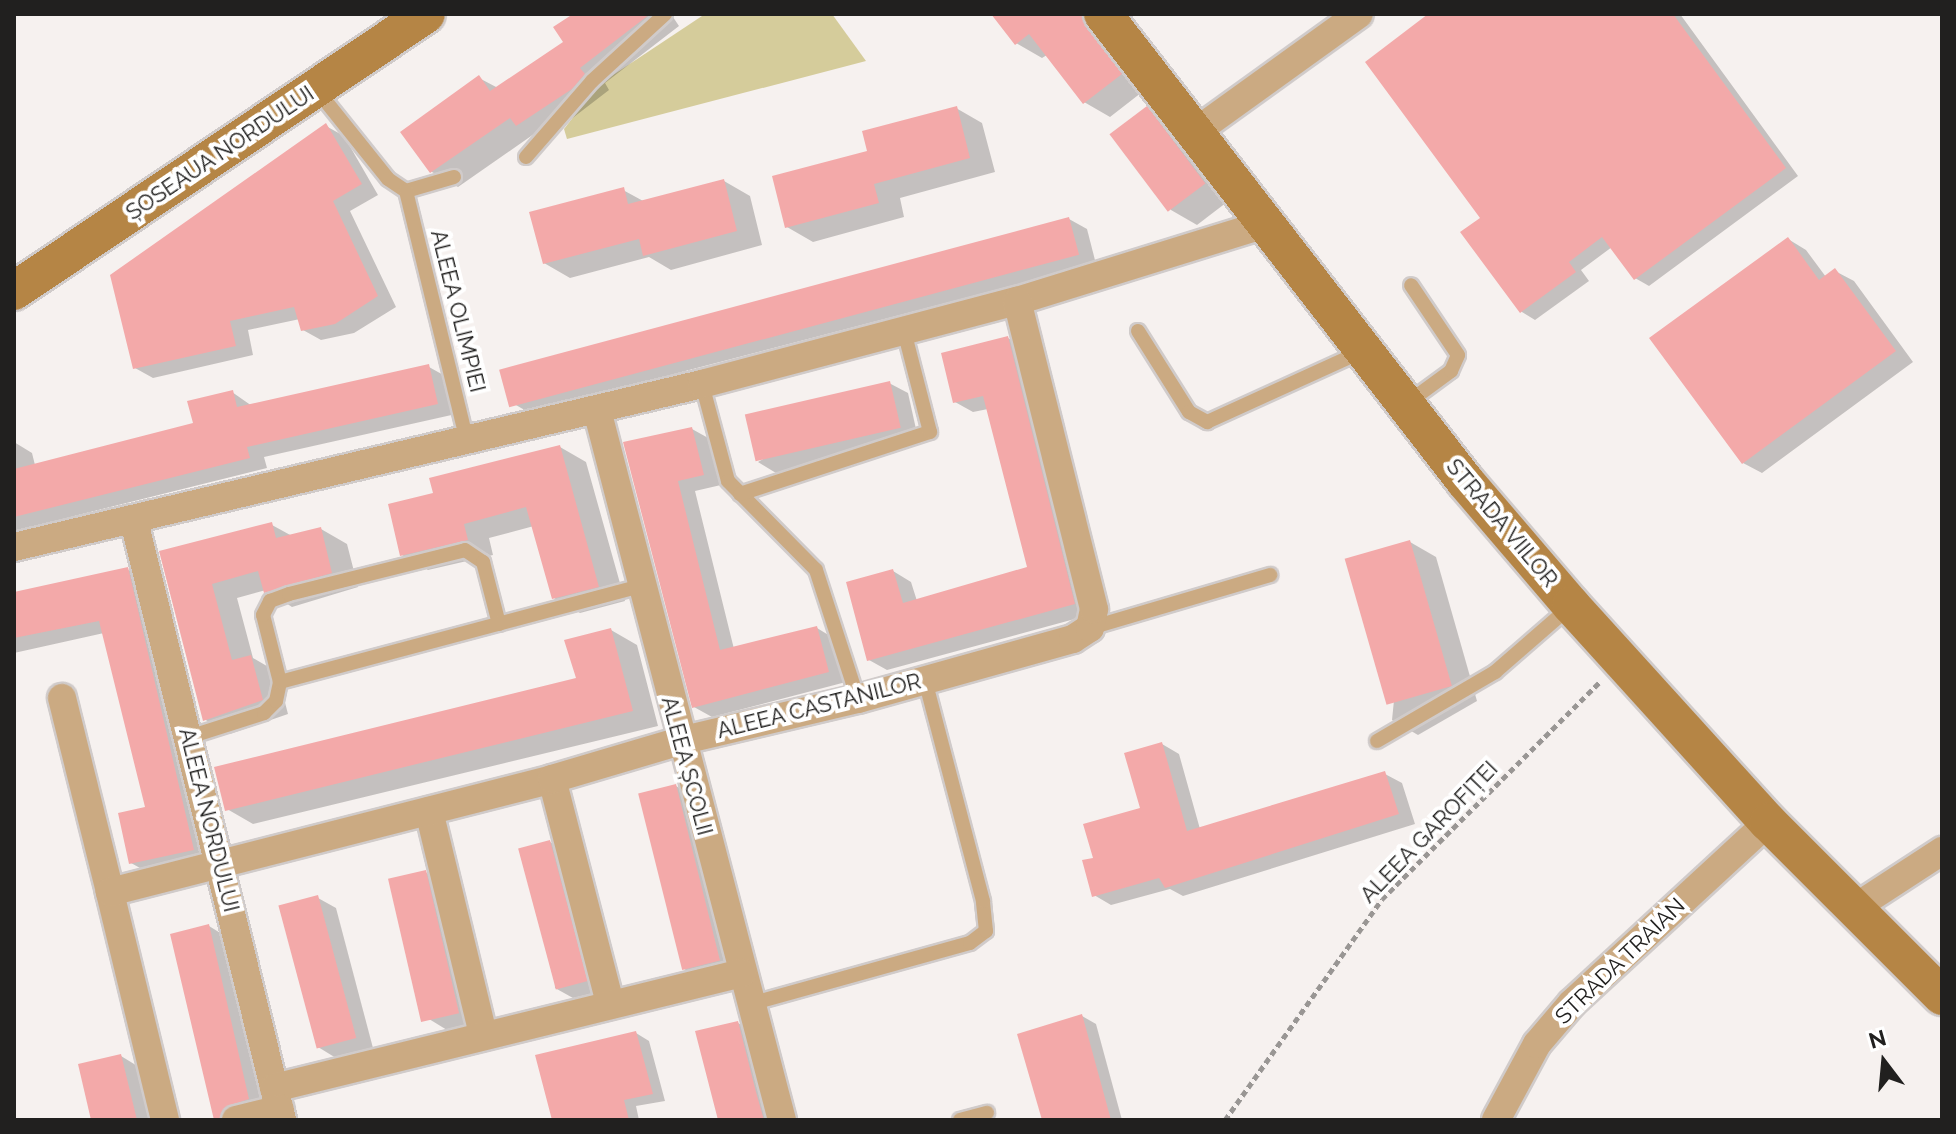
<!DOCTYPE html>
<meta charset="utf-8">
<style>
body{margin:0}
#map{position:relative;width:1956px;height:1134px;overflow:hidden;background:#f6f1ef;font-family:Raleway,sans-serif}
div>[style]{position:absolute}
.green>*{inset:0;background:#d5cc9b}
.shadow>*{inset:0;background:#0003}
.building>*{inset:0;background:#f3a9a9;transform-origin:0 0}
.path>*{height:5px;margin-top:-2.5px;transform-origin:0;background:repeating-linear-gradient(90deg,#999694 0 6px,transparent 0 10px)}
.roads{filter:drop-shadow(2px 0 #d0cbca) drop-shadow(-2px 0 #d0cbca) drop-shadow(0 2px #d0cbca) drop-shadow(0 -2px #d0cbca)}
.lane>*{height:14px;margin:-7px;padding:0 7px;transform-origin:7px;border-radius:7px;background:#cbaa82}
.street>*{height:28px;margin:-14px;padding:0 14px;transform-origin:14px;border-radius:14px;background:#cbaa82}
.secondary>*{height:38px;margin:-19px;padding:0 19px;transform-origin:19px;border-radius:19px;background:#b58545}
span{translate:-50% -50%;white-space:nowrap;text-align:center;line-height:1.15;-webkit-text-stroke:8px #fff;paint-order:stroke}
.street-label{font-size:22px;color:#21201f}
.frame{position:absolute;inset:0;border:16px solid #21201f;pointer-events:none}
.north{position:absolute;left:1844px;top:1022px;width:80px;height:80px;-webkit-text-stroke:6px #fff;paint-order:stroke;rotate:344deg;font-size:22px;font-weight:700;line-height:32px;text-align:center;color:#21201f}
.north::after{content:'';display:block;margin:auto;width:28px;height:36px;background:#21201f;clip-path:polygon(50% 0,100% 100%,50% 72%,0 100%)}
</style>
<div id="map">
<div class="green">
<i style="clip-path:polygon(705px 14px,832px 14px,866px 61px,567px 139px,564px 129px,598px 85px)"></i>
</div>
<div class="shadow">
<i style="clip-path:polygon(576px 14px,671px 14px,679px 26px,605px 83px,609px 90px,544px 140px,534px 134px,458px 187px,432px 172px,403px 132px,479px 78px,498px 88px,566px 42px)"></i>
<i style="clip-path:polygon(993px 14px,1093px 14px,1146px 89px,1110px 117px,1084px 102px,1047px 55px,1042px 58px,1016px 43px)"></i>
<i style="clip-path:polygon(1431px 14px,1680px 14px,1798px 176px,1649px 286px,1635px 278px,1612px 247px,1581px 270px,1589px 281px,1535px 320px,1522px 312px,1463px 232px,1483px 218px)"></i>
<i style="clip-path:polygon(956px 108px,982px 123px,995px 172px,900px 198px,904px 217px,813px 242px,787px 227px,870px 152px)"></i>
<i style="clip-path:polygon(1147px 109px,1173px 124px,1231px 199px,1197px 225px,1171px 210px)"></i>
<i style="clip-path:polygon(326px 126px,344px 136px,378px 195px,350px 211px,396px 307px,354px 333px,321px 340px,303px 330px,300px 319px,248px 330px,253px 355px,153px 378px,135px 368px)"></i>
<i style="clip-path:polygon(724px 181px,750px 196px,762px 245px,671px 270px,649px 257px,570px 278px,544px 263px,623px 190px,645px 202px)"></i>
<i style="clip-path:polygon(1069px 219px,1087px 229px,1096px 264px,528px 412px,509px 401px)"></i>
<i style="clip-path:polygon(1788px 239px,1806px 250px,1826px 277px,1835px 271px,1854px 281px,1913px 362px,1762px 473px,1743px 463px)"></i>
<i style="clip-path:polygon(1008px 338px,1026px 349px,1093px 614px,887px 670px,869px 660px,893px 571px,911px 582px,917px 601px,1030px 569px,988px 409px,973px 412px,955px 402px)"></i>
<i style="clip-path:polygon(429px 367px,447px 377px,456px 414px,264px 457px,267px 468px,14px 531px,14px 442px,32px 453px,35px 465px,195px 425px,232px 392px,252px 406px)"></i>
<i style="clip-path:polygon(889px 383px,908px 393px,918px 438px,776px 473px,758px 462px)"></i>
<i style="clip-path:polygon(692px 429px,710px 439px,721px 485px,695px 491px,734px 649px,817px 628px,835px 639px,846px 682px,712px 717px,694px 707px,625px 444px)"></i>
<i style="clip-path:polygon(560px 447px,586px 462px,625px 601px,580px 613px,554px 598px,534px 526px,489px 538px,493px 555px,428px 570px,402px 555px,435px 495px)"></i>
<i style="clip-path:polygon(272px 525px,292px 536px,321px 529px,347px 544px,358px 587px,292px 607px,266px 590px,237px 598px,253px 658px,277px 672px,288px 714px,230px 734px,204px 719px,161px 552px)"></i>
<i style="clip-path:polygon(1410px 542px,1436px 557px,1477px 701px,1418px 735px,1392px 720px)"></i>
<i style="clip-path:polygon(128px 570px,146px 580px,211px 860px,149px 873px,131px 863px,148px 808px,104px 633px,14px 653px,14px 594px)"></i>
<i style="clip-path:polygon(611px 630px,637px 645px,658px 726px,253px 824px,227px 809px,578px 679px)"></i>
<i style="clip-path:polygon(1162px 744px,1179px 754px,1200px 829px,1385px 774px,1402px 783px,1415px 824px,1183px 896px,1170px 889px,1111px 905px,1094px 895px,1095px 859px,1142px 810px)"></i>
<i style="clip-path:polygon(676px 786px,694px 796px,737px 971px,703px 979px,684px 969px)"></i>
<i style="clip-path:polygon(550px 842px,568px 852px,604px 991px,573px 998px,555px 988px)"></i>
<i style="clip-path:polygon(425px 872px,444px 883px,477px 1023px,447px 1030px,429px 1019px)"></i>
<i style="clip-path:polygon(318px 898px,336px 908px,373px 1048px,336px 1058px,318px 1047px)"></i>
<i style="clip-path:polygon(209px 926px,222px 934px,262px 1107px,234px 1120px,216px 1120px)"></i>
<i style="clip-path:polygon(1082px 1016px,1096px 1024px,1122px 1120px,1044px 1120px)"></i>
<i style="clip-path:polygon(738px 1023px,756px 1033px,779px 1120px,720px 1120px)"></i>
<i style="clip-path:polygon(636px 1033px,649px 1041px,665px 1101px,636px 1106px,639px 1120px,561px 1120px)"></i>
<i style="clip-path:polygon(121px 1056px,139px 1067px,152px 1120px,93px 1120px)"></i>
</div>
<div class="building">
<i style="clip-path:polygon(573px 14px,650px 14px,580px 68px,585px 74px,572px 89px,516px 126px,510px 118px,430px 173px,400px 132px,479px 75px,490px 91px,563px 42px,553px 27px)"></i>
<i style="clip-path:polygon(991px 14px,1081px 14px,1122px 74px,1083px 104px,1029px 34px,1015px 45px)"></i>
<i style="clip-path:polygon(1428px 14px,1673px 14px,1786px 168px,1634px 280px,1602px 237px,1569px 262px,1576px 272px,1520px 313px,1460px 232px,1480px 218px,1365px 62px)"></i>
<i style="clip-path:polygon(957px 106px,970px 158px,874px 184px,879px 203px,785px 228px,772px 176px,867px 151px,862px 131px)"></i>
<i style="left:1147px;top:106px;width:97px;height:47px;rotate:53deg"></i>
<i style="clip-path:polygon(326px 123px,362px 184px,333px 201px,378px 296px,335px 324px,301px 331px,294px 307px,230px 321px,236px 346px,133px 369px,110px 275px)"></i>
<i style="clip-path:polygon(724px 179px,737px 231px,643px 256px,639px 239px,543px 264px,529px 212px,624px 187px,628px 204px)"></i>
<i style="left:1069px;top:217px;width:39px;height:590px;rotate:75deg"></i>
<i style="clip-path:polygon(1788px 237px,1819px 280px,1835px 268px,1896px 351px,1742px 464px,1649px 338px)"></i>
<i style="clip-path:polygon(1008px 336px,1075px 604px,867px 661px,846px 582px,893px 569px,903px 603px,1027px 567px,983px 396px,953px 403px,941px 353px)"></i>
<i style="clip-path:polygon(429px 364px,438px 404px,247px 447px,250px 458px,14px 517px,14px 469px,193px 423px,187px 401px,233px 390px,237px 407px)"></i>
<i style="left:890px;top:381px;width:48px;height:149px;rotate:77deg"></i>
<i style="clip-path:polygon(692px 427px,704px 475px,678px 481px,720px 650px,817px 626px,829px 672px,692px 708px,623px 442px)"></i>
<i style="clip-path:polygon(560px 445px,599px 587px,552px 599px,526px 507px,464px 524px,468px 540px,400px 556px,388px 504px,433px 493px,429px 478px)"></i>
<i style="clip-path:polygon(272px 522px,276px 538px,321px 527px,332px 573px,264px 593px,258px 571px,212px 584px,232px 660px,251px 655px,263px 700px,203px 721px,159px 551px)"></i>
<i style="left:1410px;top:540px;width:152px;height:68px;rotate:74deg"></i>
<i style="clip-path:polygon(128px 567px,194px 850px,129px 864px,118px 813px,145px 807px,99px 621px,14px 638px,14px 592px)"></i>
<i style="clip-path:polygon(611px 628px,633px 711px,225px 811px,214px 767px,576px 678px,564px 640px)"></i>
<i style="clip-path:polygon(1162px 742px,1187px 831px,1385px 771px,1399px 814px,1165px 888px,1159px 878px,1092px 897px,1082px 860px,1093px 858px,1083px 824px,1140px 808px,1124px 753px)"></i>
<i style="left:676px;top:784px;width:182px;height:39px;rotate:76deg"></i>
<i style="left:550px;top:840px;width:146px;height:33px;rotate:75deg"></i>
<i style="left:426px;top:870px;width:147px;height:39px;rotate:77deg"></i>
<i style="left:318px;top:895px;width:148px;height:41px;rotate:75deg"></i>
<i style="clip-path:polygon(209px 924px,249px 1099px,225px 1107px,219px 1120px,214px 1120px,170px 934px)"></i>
<i style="clip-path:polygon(1082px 1014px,1111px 1120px,1042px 1120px,1017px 1034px)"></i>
<i style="clip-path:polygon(738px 1021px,756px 1092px,764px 1120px,718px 1120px,695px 1031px)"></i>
<i style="clip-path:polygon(636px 1031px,653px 1094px,624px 1100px,629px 1120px,552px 1120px,535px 1055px)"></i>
<i style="clip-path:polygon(121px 1054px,137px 1120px,91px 1120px,78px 1064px)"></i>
</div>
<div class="path">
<i style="left:1225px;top:1120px;width:271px;rotate:-54.6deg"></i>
<i style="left:1382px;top:899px;width:308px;rotate:-44.9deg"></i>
</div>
<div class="roads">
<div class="lane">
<i style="left:316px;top:89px;width:115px;rotate:51.3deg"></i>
<i style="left:388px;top:179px;width:22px;rotate:34deg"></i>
<i style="left:406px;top:191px;width:50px;rotate:-16.3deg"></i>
<i style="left:526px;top:157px;width:101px;rotate:-49deg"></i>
<i style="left:592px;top:81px;width:99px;rotate:-42.5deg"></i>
<i style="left:406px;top:191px;width:257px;rotate:76.3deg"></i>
<i style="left:1138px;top:331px;width:96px;rotate:57.8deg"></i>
<i style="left:1189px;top:412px;width:21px;rotate:29deg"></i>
<i style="left:1207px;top:422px;width:171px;rotate:-24.5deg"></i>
<i style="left:702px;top:384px;width:100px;rotate:75deg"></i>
<i style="left:728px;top:481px;width:125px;rotate:45.3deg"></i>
<i style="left:816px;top:570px;width:136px;rotate:72deg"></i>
<i style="left:1406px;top:404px;width:56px;rotate:-36.3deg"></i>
<i style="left:1451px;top:371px;width:17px;rotate:-66deg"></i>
<i style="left:1458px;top:355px;width:84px;rotate:-123.9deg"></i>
<i style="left:740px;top:494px;width:200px;rotate:-18.1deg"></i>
<i style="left:930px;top:432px;width:104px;rotate:-104.4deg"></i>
<i style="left:1090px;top:628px;width:188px;rotate:-16.4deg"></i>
<i style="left:280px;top:682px;width:69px;rotate:-104.2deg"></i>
<i style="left:263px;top:615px;width:16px;rotate:-63deg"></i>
<i style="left:270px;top:601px;width:20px;rotate:-20deg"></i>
<i style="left:289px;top:594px;width:181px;rotate:-14deg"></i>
<i style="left:465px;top:550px;width:22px;rotate:34deg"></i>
<i style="left:483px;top:562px;width:64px;rotate:75.5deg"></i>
<i style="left:189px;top:737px;width:79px;rotate:-17.7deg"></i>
<i style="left:264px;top:713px;width:17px;rotate:-45deg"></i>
<i style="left:276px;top:701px;width:19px;rotate:-78deg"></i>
<i style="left:280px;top:682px;width:374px;rotate:-14.9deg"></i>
<i style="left:1377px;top:741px;width:137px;rotate:-30.3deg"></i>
<i style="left:1495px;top:672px;width:101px;rotate:-41deg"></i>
<i style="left:750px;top:1004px;width:228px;rotate:-15.5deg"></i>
<i style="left:970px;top:943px;width:20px;rotate:-37deg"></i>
<i style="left:986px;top:931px;width:30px;rotate:-96deg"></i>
<i style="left:983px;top:901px;width:228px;rotate:-104.7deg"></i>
<i style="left:960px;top:1120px;width:28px;rotate:-15deg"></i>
</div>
<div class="street">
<i style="left:1194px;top:133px;width:203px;rotate:-35.8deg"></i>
<i style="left:597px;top:410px;width:734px;rotate:75.4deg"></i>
<i style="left:134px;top:521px;width:617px;rotate:76.12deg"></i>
<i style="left:14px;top:547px;width:707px;rotate:-13.33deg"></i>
<i style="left:702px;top:384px;width:326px;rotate:-14.8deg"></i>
<i style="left:1017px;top:301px;width:260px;rotate:-17.2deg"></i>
<i style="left:62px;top:698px;width:200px;rotate:76.1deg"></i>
<i style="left:552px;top:779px;width:232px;rotate:75.5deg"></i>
<i style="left:429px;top:811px;width:230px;rotate:76.4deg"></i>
<i style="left:1856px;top:907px;width:103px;rotate:-33.1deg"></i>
<i style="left:274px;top:1088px;width:482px;rotate:-13.8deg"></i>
<i style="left:165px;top:1120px;width:235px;rotate:-103.6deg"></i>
<i style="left:110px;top:892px;width:456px;rotate:-14.3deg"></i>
<i style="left:552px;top:779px;width:134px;rotate:-16.5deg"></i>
<i style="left:680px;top:741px;width:183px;rotate:-13.3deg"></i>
<i style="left:858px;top:699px;width:223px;rotate:-15.6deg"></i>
<i style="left:1073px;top:639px;width:20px;rotate:-33deg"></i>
<i style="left:1090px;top:628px;width:19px;rotate:-78deg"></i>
<i style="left:1094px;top:609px;width:317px;rotate:-104deg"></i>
<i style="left:236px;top:1120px;width:45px;rotate:-14deg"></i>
<i style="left:1496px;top:1120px;width:86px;rotate:-61.7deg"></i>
<i style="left:1537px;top:1044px;width:54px;rotate:-49.5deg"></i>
<i style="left:1572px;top:1003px;width:267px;rotate:-42.7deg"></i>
</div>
<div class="secondary">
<i style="left:1103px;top:14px;width:591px;rotate:52.22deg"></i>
<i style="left:1465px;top:481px;width:163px;rotate:49.5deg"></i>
<i style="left:1571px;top:605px;width:293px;rotate:47.8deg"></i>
<i style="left:1768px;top:822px;width:246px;rotate:45deg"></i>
<i style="left:14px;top:291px;width:496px;rotate:-33.9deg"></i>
</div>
</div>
<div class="street-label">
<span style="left:220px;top:153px;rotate:-34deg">ȘOSEAUA NORDULUI</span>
<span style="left:458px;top:311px;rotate:76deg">ALEEA OLIMPIEI</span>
<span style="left:1502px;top:523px;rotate:50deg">STRADA VIILOR</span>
<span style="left:819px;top:706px;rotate:-14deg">ALEEA CASTANILOR</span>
<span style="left:687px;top:766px;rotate:75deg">ALEEA ȘCOLII</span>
<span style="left:209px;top:820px;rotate:76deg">ALEEA NORDULUI</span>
<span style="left:1429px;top:832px;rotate:-46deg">ALEEA GAROFIȚEI</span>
<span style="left:1620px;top:961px;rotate:-44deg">STRADA TRAIAN</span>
</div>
<div class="frame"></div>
<div class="north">N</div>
</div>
